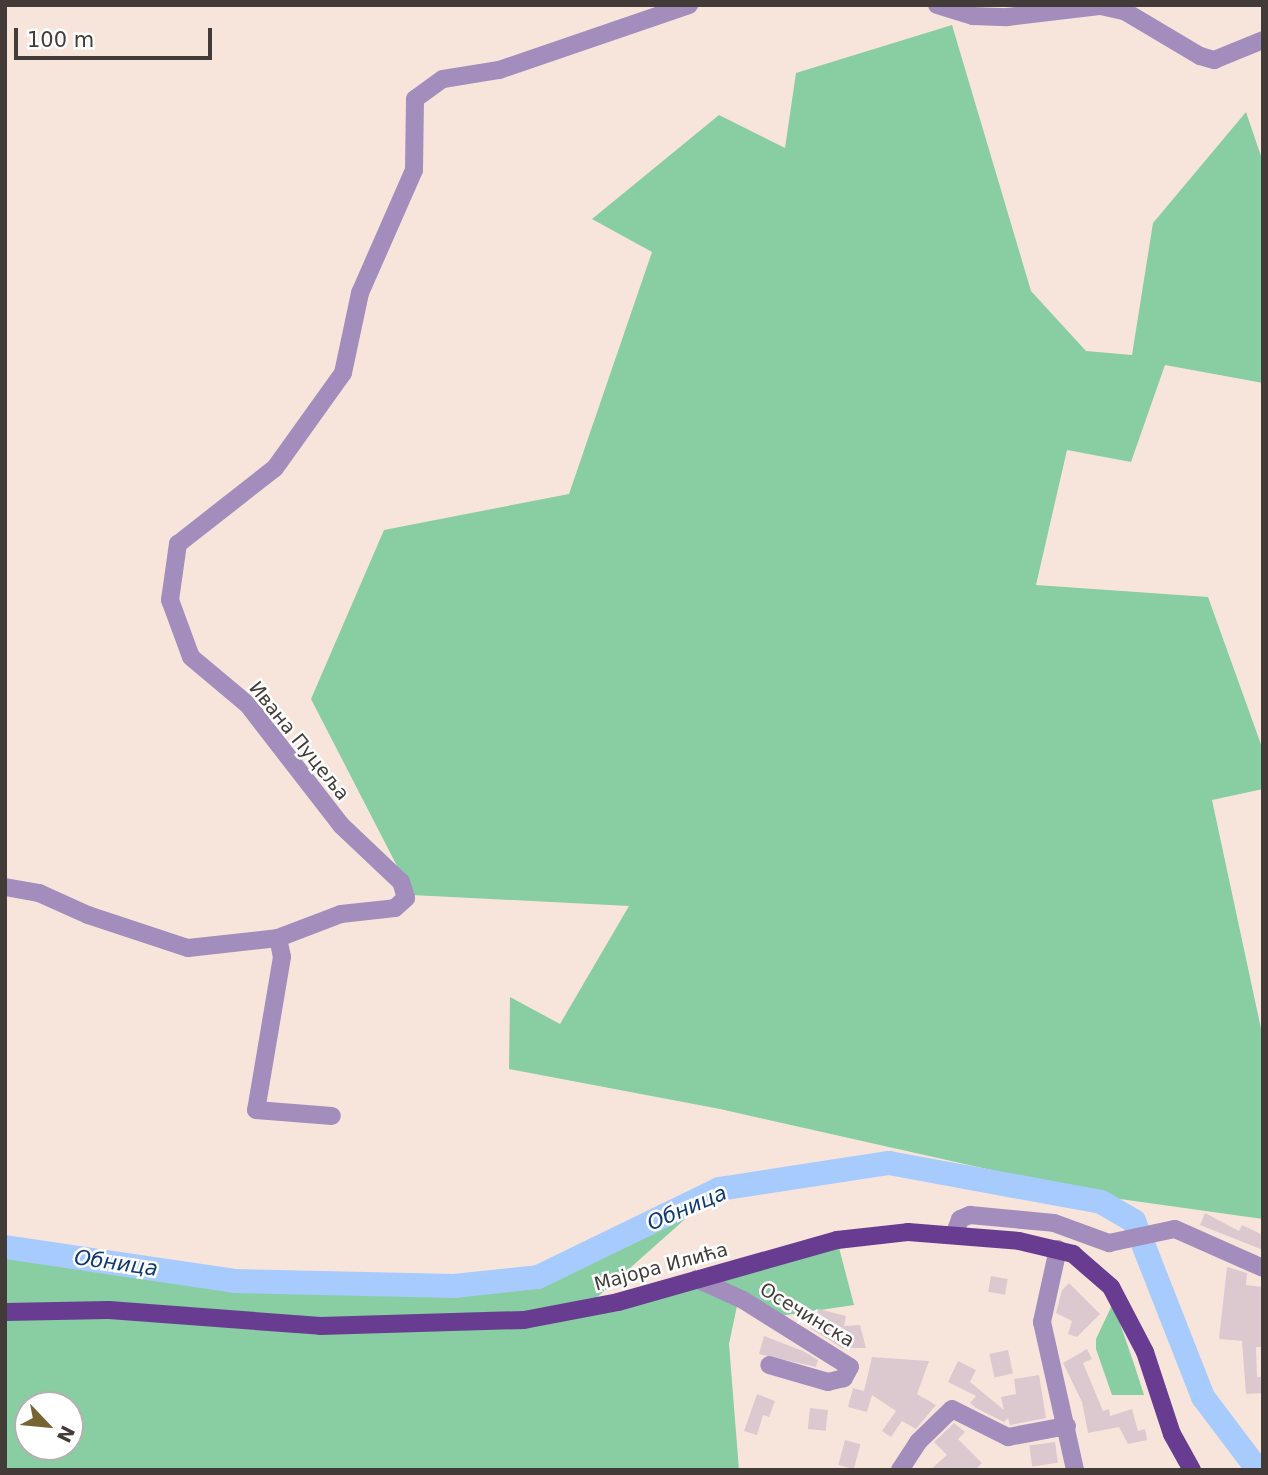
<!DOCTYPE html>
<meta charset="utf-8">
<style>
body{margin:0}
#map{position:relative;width:1268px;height:1475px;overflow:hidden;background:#f7e5dc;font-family:"DejaVu Sans",sans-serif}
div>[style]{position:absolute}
.green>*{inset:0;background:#89cda2}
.river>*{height:24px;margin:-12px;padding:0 12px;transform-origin:12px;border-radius:12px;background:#a7cbfd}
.building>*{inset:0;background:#dcc9d0;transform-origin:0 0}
.minor>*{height:18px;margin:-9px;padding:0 9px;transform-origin:9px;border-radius:9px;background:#a28dbc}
.major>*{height:18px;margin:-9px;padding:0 9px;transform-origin:9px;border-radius:9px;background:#683d91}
span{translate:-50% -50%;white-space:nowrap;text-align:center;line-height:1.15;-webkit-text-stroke:5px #fff;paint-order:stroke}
.street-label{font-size:19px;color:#423b37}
.water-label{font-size:21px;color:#0f3a70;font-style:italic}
.frame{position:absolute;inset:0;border:7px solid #423b37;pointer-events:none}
.north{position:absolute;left:14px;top:1391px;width:70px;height:70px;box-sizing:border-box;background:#fff;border:2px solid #b3b1af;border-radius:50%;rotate:116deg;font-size:19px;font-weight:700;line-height:28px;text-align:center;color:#423b37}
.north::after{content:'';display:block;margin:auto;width:24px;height:32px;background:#786332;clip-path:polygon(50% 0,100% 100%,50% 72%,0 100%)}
.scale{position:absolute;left:14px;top:28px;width:198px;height:32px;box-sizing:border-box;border:4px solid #423b37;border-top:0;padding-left:9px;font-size:21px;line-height:24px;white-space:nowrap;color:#423b37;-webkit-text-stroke:5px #fff;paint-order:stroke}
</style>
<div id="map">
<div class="green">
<i style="clip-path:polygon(952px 25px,1031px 291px,1086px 351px,1132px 355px,1153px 223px,1246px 112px,1263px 162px,1263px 383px,1165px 365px,1131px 462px,1067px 450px,1036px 585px,1208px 597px,1263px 750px,1263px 789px,1212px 800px,1263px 1038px,1263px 1219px,1120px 1199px,720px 1109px,509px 1069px,510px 997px,560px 1024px,629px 906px,412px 895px,311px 699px,384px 530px,569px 494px,652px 252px,592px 219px,719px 115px,785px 148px,796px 73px)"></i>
<i style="clip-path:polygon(evenodd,719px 1189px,585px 1308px,837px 1240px,854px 1305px,773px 1317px,737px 1306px,729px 1344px,739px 1470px,5px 1470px,5px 1247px,233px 1281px,454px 1286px,538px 1277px,719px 1189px,28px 1405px,70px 1405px,70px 1447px,28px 1447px,28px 1405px)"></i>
<i style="clip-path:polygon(1113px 1303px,1134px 1364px,1144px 1395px,1112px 1395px,1096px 1349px,1096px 1339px)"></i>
</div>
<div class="river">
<i style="left:5px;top:1247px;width:232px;rotate:8.4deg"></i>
<i style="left:234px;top:1281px;width:220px;rotate:1.3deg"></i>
<i style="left:454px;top:1286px;width:84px;rotate:-6.1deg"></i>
<i style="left:538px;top:1277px;width:201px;rotate:-25.9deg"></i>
<i style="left:719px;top:1189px;width:172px;rotate:-8.7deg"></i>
<i style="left:889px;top:1163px;width:216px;rotate:10.4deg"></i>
<i style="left:1101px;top:1202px;width:38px;rotate:30deg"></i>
<i style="left:1134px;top:1221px;width:189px;rotate:68.6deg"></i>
<i style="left:1203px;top:1397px;width:91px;rotate:53deg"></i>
</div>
<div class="building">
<i style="clip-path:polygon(1205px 1213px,1239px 1231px,1242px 1225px,1263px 1235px,1263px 1250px,1200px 1225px)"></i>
<i style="clip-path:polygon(1227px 1267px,1247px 1273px,1246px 1285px,1263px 1287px,1262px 1347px,1256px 1347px,1257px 1377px,1262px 1377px,1263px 1393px,1246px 1394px,1242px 1341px,1219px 1339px)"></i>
<i style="left:991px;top:1276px;width:17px;height:16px;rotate:10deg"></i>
<i style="clip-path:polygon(1069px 1283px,1100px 1314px,1077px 1337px,1068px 1334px,1072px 1321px,1056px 1313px,1062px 1290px)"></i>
<i style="clip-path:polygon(819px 1309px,846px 1316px,844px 1326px,860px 1325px,866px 1348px,842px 1348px,810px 1328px)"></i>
<i style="clip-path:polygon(764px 1336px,803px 1351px,818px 1360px,816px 1367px,759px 1354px)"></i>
<i style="clip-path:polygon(1087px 1349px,1092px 1359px,1083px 1363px,1103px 1411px,1109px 1409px,1110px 1416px,1132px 1409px,1138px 1431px,1145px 1429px,1147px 1440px,1128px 1444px,1119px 1427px,1088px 1433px,1082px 1402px,1063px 1363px)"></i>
<i style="left:1008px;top:1350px;width:24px;height:19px;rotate:78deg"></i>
<i style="clip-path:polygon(872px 1357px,929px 1361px,917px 1394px,936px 1405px,916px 1429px,902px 1421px,891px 1437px,882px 1431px,896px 1411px,872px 1395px,867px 1412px,848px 1407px,853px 1388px,864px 1391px)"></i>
<i style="clip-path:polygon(958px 1361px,976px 1370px,970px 1382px,1004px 1410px,1001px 1397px,1016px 1394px,1014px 1379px,1039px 1375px,1046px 1418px,1010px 1425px,1008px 1418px,1004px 1422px,976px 1408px,970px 1403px,976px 1396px,948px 1382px)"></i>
<i style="clip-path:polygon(757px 1394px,775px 1401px,769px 1417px,763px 1415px,757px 1435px,744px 1431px)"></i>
<i style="left:810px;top:1408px;width:18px;height:21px;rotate:6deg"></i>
<i style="clip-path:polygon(954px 1423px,965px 1432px,958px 1439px,982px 1463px,975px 1470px,930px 1470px,947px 1455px,934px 1442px)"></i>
<i style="left:845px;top:1440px;width:16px;height:26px;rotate:15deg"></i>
<i style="left:1055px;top:1442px;width:21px;height:26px;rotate:82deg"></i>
</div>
<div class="minor">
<i style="left:937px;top:5px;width:38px;rotate:17deg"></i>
<i style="left:973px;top:16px;width:34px;rotate:2deg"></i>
<i style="left:1007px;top:17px;width:95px;rotate:-6.7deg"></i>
<i style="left:1101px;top:6px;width:26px;rotate:13deg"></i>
<i style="left:1126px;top:12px;width:86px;rotate:30.7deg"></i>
<i style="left:1200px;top:56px;width:15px;rotate:16deg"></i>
<i style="left:1214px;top:60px;width:53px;rotate:-22.2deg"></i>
<i style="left:5px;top:887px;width:35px;rotate:10deg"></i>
<i style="left:39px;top:893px;width:54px;rotate:24.2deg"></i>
<i style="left:88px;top:915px;width:105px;rotate:18.3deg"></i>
<i style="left:188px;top:948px;width:91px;rotate:-6.3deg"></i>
<i style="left:278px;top:938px;width:67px;rotate:-20.9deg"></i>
<i style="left:341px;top:914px;width:54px;rotate:-6.3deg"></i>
<i style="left:395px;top:908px;width:15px;rotate:-42deg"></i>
<i style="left:406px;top:898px;width:17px;rotate:-107deg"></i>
<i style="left:401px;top:882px;width:83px;rotate:-136.5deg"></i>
<i style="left:341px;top:825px;width:153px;rotate:-127.8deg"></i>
<i style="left:247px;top:704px;width:73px;rotate:-140deg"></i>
<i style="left:191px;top:657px;width:61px;rotate:-110.2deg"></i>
<i style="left:170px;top:600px;width:57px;rotate:-81.9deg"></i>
<i style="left:178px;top:544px;width:123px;rotate:-38.1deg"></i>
<i style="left:275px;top:468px;width:117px;rotate:-54.4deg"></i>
<i style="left:343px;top:373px;width:82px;rotate:-78deg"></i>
<i style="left:360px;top:293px;width:134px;rotate:-66.3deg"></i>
<i style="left:414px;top:170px;width:71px;rotate:-89.2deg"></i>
<i style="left:415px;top:99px;width:34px;rotate:-36deg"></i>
<i style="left:443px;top:79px;width:57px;rotate:-9.1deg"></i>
<i style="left:499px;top:70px;width:201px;rotate:-18.9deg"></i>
<i style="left:278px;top:938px;width:19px;rotate:78deg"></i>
<i style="left:282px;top:957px;width:155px;rotate:99.6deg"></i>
<i style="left:256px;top:1110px;width:76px;rotate:4.5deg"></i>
<i style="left:954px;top:1235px;width:17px;rotate:-69deg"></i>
<i style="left:960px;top:1219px;width:11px;rotate:-22deg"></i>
<i style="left:970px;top:1215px;width:84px;rotate:5.4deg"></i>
<i style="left:1054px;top:1223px;width:59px;rotate:20deg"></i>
<i style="left:1109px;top:1243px;width:67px;rotate:-12deg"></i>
<i style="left:1175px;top:1229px;width:96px;rotate:23.9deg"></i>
<i style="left:1058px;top:1249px;width:75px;rotate:102.4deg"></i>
<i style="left:1042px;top:1322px;width:152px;rotate:77.4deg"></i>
<i style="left:697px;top:1279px;width:51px;rotate:24.5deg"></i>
<i style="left:743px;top:1300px;width:126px;rotate:32.1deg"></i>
<i style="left:850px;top:1367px;width:13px;rotate:119deg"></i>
<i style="left:844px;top:1378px;width:16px;rotate:166deg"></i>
<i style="left:828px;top:1382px;width:61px;rotate:-163.9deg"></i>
<i style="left:900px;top:1470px;width:33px;rotate:-57deg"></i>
<i style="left:918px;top:1442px;width:47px;rotate:-44.1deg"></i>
<i style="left:952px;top:1409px;width:63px;rotate:26.6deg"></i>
<i style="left:1008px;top:1437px;width:60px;rotate:-10.6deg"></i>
</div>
<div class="major">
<i style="left:5px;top:1312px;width:104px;rotate:-1.1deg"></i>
<i style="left:109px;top:1310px;width:212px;rotate:4.3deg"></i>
<i style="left:320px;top:1326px;width:204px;rotate:-1.7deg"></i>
<i style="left:524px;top:1320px;width:96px;rotate:-10.8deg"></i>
<i style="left:618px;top:1302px;width:228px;rotate:-15.8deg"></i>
<i style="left:837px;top:1240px;width:71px;rotate:-6.4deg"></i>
<i style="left:908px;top:1232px;width:111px;rotate:4.6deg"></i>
<i style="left:1019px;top:1241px;width:56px;rotate:13.5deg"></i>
<i style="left:1073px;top:1254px;width:50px;rotate:41deg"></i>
<i style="left:1111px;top:1287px;width:73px;rotate:62.4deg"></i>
<i style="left:1145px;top:1352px;width:86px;rotate:71.8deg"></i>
<i style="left:1172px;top:1434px;width:41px;rotate:60.9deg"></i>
</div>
<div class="street-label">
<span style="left:299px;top:741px;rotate:51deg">Ивана Пуцеља</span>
<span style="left:661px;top:1267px;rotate:-15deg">Мајора Илића</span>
<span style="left:807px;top:1315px;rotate:31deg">Осечинска</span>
</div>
<div class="water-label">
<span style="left:687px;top:1208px;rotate:-23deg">Обница</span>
<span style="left:116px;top:1263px;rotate:8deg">Обница</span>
</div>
<div class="frame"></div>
<div class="north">N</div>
<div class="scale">100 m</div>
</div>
